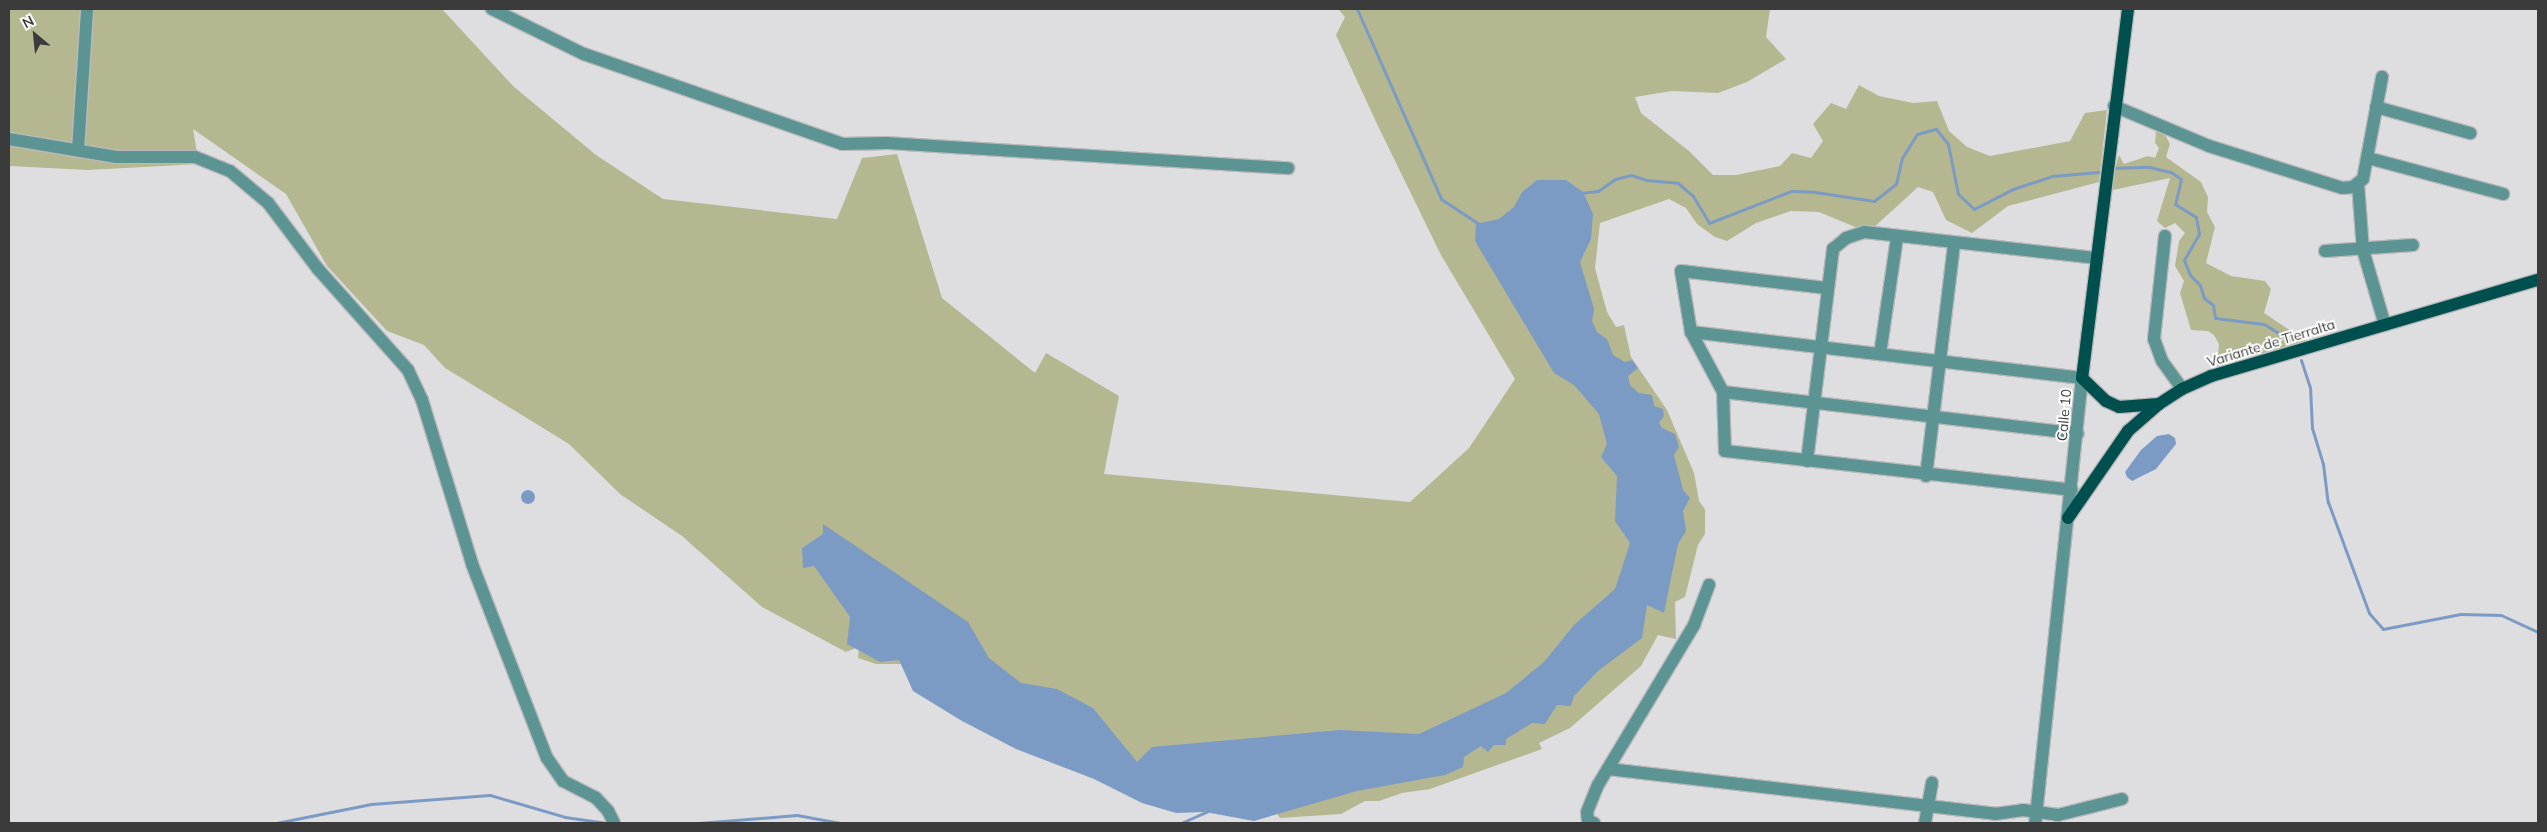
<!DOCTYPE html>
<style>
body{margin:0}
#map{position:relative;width:2547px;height:832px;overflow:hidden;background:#dedee0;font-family:Mulish,sans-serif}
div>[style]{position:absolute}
.green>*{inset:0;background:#b5b790}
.water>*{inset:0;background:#7c9bc4}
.round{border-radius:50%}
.stream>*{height:3px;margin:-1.5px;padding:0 1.5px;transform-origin:1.5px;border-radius:1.5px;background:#7c9bc4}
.roads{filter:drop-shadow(1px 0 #bababc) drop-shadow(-1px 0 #bababc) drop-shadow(0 1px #bababc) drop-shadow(0 -1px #bababc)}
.minor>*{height:12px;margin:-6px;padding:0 6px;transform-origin:6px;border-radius:6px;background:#5c9493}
.major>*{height:12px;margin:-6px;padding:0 6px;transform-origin:6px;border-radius:6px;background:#004f4f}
span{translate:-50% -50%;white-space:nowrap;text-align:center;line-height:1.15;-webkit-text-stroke:4px #fff;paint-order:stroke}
.street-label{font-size:14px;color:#3b3b3c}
.frame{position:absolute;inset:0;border:10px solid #3b3b3c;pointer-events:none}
.north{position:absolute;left:10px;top:10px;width:50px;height:50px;-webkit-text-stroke:4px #fff;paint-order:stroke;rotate:332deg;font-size:14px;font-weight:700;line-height:20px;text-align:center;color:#3b3b3c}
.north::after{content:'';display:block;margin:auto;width:18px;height:22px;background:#3b3b3c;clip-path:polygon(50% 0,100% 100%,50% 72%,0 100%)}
</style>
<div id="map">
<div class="green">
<i style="clip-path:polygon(9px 9px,442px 9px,513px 86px,596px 155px,663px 199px,837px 219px,862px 158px,897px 154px,942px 298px,1035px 373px,1046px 353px,1119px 396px,1104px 474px,1410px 502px,1469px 448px,1515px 379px,1441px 255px,1377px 124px,1336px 35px,1345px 17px,1338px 9px,1770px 9px,1766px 37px,1786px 59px,1747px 82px,1718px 93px,1672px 91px,1635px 97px,1641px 113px,1689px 151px,1713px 175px,1736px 175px,1780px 166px,1792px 153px,1811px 158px,1823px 141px,1813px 124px,1831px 103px,1846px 109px,1859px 85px,1879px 96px,1913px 103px,1937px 101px,1949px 131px,1967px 147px,1990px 156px,2070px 141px,2085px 113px,2107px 110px,2099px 182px,2008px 206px,1972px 233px,1946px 220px,1933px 192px,1918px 187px,1872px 229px,1860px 229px,1819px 212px,1791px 211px,1756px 223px,1727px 241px,1715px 237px,1697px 224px,1686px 208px,1669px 199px,1600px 223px,1595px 268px,1607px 312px,1616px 327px,1624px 325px,1631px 357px,1667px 410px,1694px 473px,1699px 501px,1705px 509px,1705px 534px,1698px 545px,1685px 597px,1675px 602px,1676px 639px,1658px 635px,1641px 666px,1570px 728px,1539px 743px,1542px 749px,1430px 789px,1402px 793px,1379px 801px,1365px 801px,1341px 814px,1280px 818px,1268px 801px,1163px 786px,913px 679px,901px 664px,876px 664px,858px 658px,859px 647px,846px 652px,762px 607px,682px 536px,620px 494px,569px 444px,445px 368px,424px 345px,387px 331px,327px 266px,286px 194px,193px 129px,199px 164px,88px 170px,9px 166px)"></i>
<i style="clip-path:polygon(2162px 129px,2170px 144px,2166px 157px,2201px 182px,2208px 197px,2207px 212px,2215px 227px,2206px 263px,2231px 276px,2265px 281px,2271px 289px,2264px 313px,2306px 341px,2217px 366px,2219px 344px,2214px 335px,2208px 331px,2191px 330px,2180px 293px,2184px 281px,2175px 266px,2179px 241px,2185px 233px,2175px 223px,2165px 228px,2157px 221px,2170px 178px,2108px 191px,2119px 155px,2124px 164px,2148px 156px,2155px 158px,2159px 148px,2155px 143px,2156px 131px)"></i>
</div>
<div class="water">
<i style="clip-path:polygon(1537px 180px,1566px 180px,1583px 192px,1593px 214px,1591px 239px,1580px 262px,1594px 309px,1592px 321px,1597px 332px,1607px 339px,1613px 355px,1625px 362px,1632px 360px,1638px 368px,1628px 376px,1630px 385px,1639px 393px,1652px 395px,1654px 406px,1663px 409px,1664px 416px,1659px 423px,1662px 428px,1675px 434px,1679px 447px,1674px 455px,1683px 490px,1690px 498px,1683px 511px,1686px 531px,1678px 544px,1664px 613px,1647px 605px,1642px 638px,1598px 671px,1574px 696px,1571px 706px,1557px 705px,1545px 724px,1532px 723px,1506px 739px,1506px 745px,1494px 745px,1488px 752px,1481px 746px,1464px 757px,1463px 767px,1445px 775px,1357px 791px,1254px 821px,1205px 812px,1176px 813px,1142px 803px,1094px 779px,1016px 749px,962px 721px,913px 691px,899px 660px,880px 662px,847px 644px,850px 617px,814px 566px,803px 568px,802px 548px,823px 534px,823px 524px,968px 622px,989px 658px,1021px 683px,1057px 689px,1093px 708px,1137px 762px,1152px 747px,1340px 730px,1419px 734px,1506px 693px,1544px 662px,1574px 625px,1615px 589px,1630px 543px,1615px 521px,1617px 476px,1601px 457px,1607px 444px,1599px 414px,1574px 385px,1554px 373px,1475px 241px,1476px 224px,1499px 219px,1514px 207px,1522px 192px)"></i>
<i style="clip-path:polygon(2169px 434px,2175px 438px,2176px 444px,2156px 469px,2132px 481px,2127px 477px,2125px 472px,2141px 450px,2157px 436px)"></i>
<i class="round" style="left:521px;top:490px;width:14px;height:14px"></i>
</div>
<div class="stream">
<i style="left:1357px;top:9px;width:208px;rotate:66.1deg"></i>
<i style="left:1441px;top:199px;width:45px;rotate:33.3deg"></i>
<i style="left:2111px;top:168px;width:38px;rotate:-2deg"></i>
<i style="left:2149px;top:167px;width:23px;rotate:13deg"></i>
<i style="left:2171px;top:172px;width:12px;rotate:35deg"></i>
<i style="left:2181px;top:179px;width:26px;rotate:103deg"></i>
<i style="left:2175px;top:204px;width:25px;rotate:32deg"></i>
<i style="left:2196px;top:217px;width:17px;rotate:80deg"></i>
<i style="left:2199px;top:234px;width:30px;rotate:120deg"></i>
<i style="left:2184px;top:260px;width:16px;rotate:68deg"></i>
<i style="left:2190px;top:275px;width:14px;rotate:45deg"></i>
<i style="left:2200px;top:285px;width:14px;rotate:73deg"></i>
<i style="left:2204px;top:298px;width:11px;rotate:38deg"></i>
<i style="left:2213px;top:305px;width:13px;rotate:81deg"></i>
<i style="left:2215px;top:318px;width:49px;rotate:7deg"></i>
<i style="left:2264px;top:324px;width:34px;rotate:32deg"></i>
<i style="left:1581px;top:193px;width:17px;rotate:-7deg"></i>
<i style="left:1598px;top:191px;width:21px;rotate:-35deg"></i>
<i style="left:1615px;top:179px;width:16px;rotate:-14deg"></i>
<i style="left:1631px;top:175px;width:16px;rotate:18deg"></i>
<i style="left:1646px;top:180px;width:32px;rotate:5deg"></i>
<i style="left:1678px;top:183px;width:20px;rotate:41deg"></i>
<i style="left:1693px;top:196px;width:31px;rotate:59deg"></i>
<i style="left:1709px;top:223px;width:88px;rotate:-21.3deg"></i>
<i style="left:1791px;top:191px;width:24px;rotate:2deg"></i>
<i style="left:1815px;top:192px;width:60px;rotate:8.7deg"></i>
<i style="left:1874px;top:201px;width:28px;rotate:-38deg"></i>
<i style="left:1896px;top:184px;width:27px;rotate:-77deg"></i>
<i style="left:1902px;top:158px;width:28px;rotate:-58deg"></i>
<i style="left:1917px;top:134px;width:20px;rotate:-15deg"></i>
<i style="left:1936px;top:129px;width:19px;rotate:51deg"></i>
<i style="left:1948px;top:144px;width:51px;rotate:78.7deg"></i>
<i style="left:1958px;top:194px;width:22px;rotate:43deg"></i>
<i style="left:1974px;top:209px;width:44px;rotate:-27.1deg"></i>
<i style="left:2013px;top:189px;width:41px;rotate:-18.4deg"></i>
<i style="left:2052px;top:176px;width:47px;rotate:-4.9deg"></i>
<i style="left:2301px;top:360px;width:28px;rotate:72deg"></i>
<i style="left:2310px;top:387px;width:41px;rotate:87.2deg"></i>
<i style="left:2312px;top:428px;width:38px;rotate:73deg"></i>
<i style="left:2323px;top:464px;width:38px;rotate:83deg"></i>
<i style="left:2328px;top:502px;width:118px;rotate:69.7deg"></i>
<i style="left:2369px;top:613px;width:21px;rotate:49deg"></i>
<i style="left:2383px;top:629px;width:79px;rotate:-10.9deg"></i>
<i style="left:2461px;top:614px;width:40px;rotate:1.4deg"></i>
<i style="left:2501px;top:615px;width:41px;rotate:24.7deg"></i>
<i style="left:276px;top:823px;width:97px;rotate:-11.3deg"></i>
<i style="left:371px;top:804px;width:119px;rotate:-4.3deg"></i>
<i style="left:490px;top:795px;width:78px;rotate:16.3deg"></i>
<i style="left:565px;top:817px;width:42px;rotate:8.1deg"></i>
<i style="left:698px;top:823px;width:99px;rotate:-4.6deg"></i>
<i style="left:797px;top:815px;width:44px;rotate:10.5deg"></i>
<i style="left:1181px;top:823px;width:30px;rotate:-24deg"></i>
</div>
<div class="roads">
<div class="minor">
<i style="left:492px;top:9px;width:102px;rotate:26.1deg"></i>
<i style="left:584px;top:54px;width:273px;rotate:19.2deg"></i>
<i style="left:842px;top:144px;width:45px;rotate:-1.3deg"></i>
<i style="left:887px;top:143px;width:402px;rotate:3.6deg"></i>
<i style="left:2114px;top:106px;width:103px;rotate:22.8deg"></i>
<i style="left:2209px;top:146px;width:139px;rotate:17.5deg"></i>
<i style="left:2342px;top:188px;width:11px;rotate:-5deg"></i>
<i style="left:2353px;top:187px;width:13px;rotate:-39deg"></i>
<i style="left:2363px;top:179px;width:104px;rotate:-79.4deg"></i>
<i style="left:2376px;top:107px;width:98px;rotate:15.5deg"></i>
<i style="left:9px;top:139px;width:109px;rotate:9.5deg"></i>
<i style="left:117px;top:157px;width:78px"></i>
<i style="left:195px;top:157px;width:38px;rotate:22deg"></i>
<i style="left:230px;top:171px;width:50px;rotate:40.1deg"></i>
<i style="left:268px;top:203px;width:83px;rotate:52.9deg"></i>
<i style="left:318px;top:269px;width:135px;rotate:48.3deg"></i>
<i style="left:408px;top:370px;width:33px;rotate:65deg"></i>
<i style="left:422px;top:400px;width:171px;rotate:73deg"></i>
<i style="left:472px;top:564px;width:208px;rotate:68.9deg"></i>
<i style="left:547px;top:758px;width:28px;rotate:55deg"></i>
<i style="left:563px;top:781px;width:37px;rotate:27deg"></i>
<i style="left:596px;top:798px;width:18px;rotate:47deg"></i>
<i style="left:608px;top:811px;width:13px;rotate:63deg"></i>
<i style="left:78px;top:150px;width:141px;rotate:-86.3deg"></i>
<i style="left:2368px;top:158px;width:140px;rotate:14.9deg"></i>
<i style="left:2358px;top:184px;width:66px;rotate:85.7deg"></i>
<i style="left:2363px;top:250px;width:78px;rotate:73.7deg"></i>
<i style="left:2165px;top:236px;width:104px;rotate:96.1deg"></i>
<i style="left:2154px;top:339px;width:23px;rotate:70deg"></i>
<i style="left:2162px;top:361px;width:34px;rotate:54deg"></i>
<i style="left:2325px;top:251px;width:88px;rotate:-3.9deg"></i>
<i style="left:1826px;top:288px;width:146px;rotate:-173.3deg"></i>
<i style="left:1681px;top:271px;width:62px;rotate:80.7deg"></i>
<i style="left:1691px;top:332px;width:68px;rotate:61.9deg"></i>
<i style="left:1723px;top:392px;width:59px;rotate:88.1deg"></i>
<i style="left:1725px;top:451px;width:349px;rotate:6.4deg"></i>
<i style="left:1691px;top:332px;width:394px;rotate:6.7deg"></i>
<i style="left:2082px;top:378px;width:447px;rotate:96deg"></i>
<i style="left:1880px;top:354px;width:118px;rotate:-81.7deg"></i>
<i style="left:1723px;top:392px;width:357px;rotate:6.7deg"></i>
<i style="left:1807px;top:461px;width:214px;rotate:-83deg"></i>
<i style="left:1833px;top:249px;width:17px;rotate:-40deg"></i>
<i style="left:1846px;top:238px;width:19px;rotate:-18deg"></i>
<i style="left:1864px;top:232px;width:233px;rotate:6.4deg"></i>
<i style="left:1926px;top:476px;width:234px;rotate:-83.1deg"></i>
<i style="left:1608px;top:769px;width:390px;rotate:6.6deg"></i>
<i style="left:1995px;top:814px;width:28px;rotate:-8deg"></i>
<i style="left:2023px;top:810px;width:35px;rotate:8deg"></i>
<i style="left:2058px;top:815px;width:66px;rotate:-14deg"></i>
<i style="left:1594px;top:823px;width:6px;rotate:-162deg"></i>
<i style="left:1588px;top:821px;width:9px;rotate:-96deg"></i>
<i style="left:1587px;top:812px;width:29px;rotate:-68deg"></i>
<i style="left:1598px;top:785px;width:187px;rotate:-59deg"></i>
<i style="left:1694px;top:625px;width:43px;rotate:-69.4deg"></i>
<i style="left:1925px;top:823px;width:41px;rotate:-80.1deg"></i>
</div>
<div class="major">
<i style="left:2128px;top:9px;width:372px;rotate:97.1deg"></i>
<i style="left:2082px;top:378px;width:33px;rotate:44deg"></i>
<i style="left:2106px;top:401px;width:14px;rotate:25deg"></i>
<i style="left:2119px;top:407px;width:40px;rotate:-4.3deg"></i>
<i style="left:2068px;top:518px;width:106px;rotate:-55.4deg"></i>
<i style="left:2128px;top:431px;width:41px;rotate:-41.1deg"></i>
<i style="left:2159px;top:404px;width:27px;rotate:-33deg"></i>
<i style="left:2182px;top:389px;width:32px;rotate:-24deg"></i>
<i style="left:2211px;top:376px;width:341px;rotate:-16.4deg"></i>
</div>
</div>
<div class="street-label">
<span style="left:2271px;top:343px;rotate:-17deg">Variante de Tierralta</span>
<span style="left:2064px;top:415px;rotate:-85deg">Calle 10</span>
</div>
<div class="frame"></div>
<div class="north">N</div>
</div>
